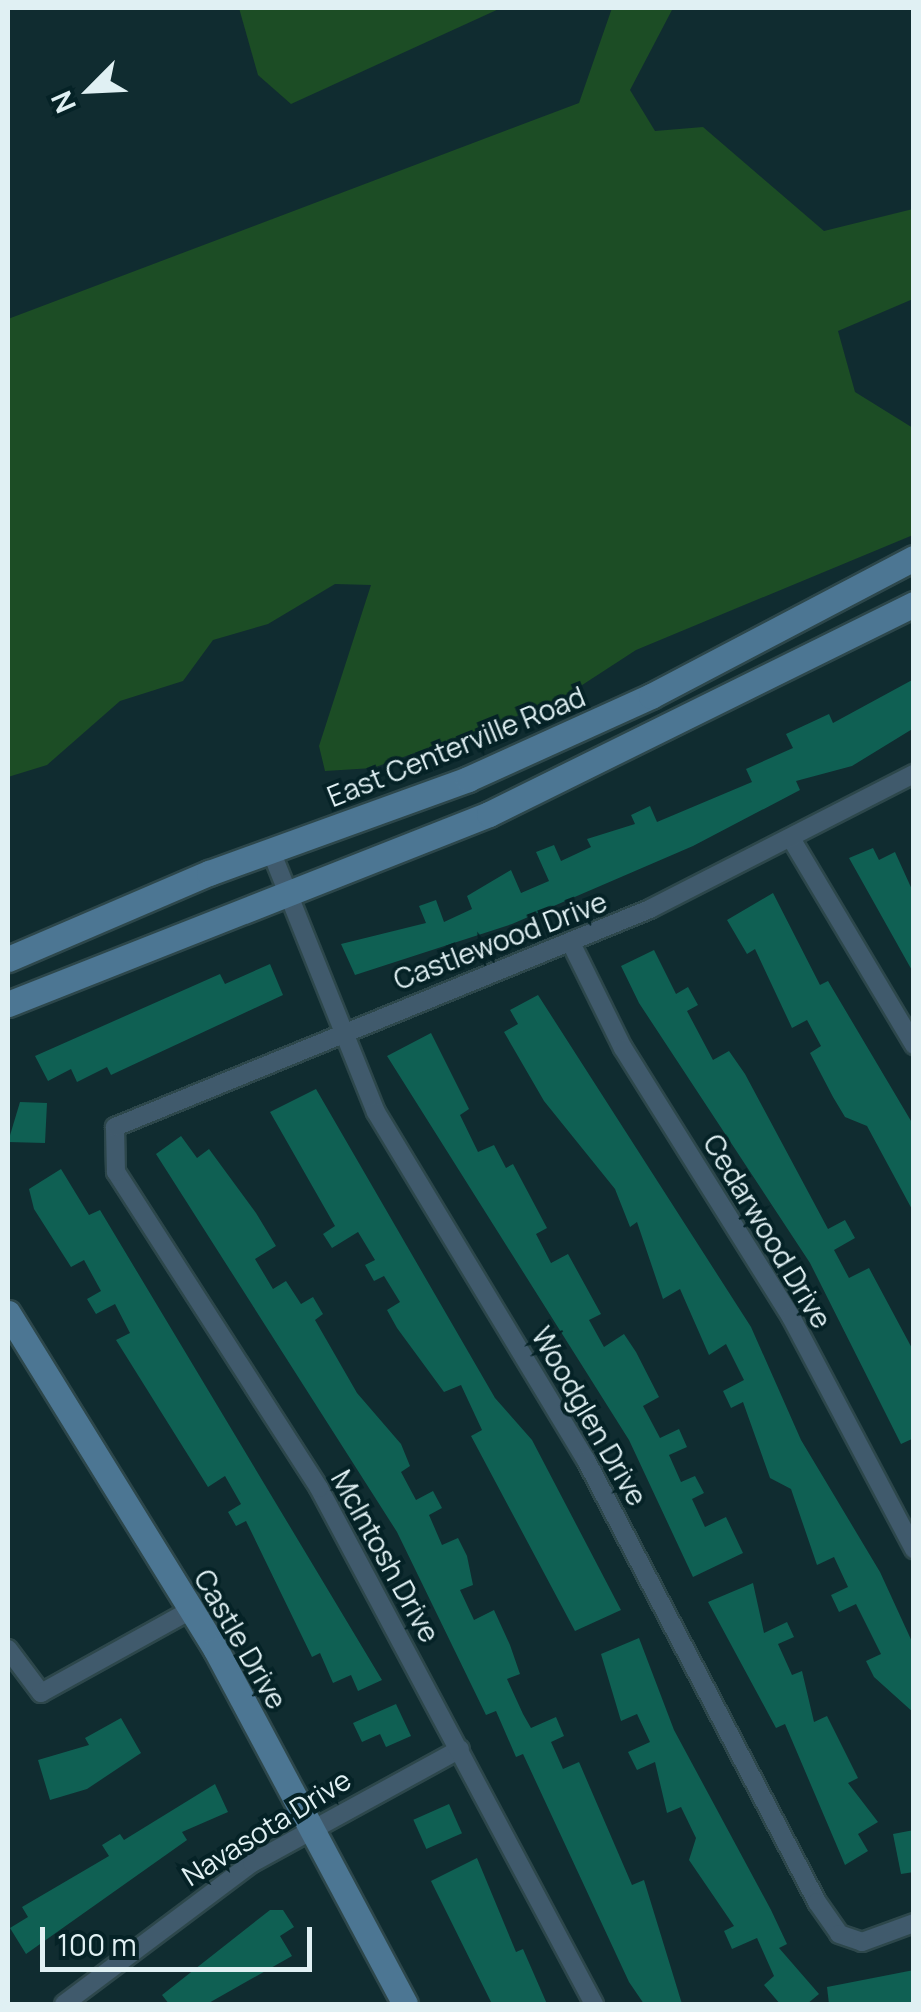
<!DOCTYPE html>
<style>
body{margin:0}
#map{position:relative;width:921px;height:2012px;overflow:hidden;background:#102c30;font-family:Manrope,sans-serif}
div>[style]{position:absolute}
.green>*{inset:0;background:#1c4d25}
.building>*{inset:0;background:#0f6053;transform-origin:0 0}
.roads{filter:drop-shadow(2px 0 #2d474b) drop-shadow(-2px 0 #2d474b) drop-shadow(0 2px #2d474b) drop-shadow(0 -2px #2d474b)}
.minor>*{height:18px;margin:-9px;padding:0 9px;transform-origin:9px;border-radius:9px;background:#405a6c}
.secondary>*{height:25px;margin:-12.5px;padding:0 12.5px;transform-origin:12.5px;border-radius:12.5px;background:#4c7693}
span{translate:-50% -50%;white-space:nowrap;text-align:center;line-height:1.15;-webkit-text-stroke:8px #052226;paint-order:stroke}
.street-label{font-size:28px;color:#e0f0f3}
.frame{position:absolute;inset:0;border:10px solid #e0f0f3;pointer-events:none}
.north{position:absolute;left:40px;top:40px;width:100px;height:100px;-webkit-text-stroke:8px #052226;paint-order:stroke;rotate:246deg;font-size:28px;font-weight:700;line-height:40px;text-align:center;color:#e0f0f3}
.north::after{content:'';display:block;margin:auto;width:35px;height:45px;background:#e0f0f3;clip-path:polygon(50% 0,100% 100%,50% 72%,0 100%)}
.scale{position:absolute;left:40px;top:1927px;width:272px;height:45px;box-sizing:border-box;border:5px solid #e0f0f3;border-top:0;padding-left:12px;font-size:30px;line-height:35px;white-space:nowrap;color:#e0f0f3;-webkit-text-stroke:8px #052226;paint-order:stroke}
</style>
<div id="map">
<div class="green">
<i style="clip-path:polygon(239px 8px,501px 8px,291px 104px,258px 75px)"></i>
<i style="clip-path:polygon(612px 8px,673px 8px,630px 90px,655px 131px,703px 127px,824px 231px,913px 209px,913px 299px,838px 331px,855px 392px,913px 428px,913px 535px,636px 650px,556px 702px,373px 768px,325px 771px,319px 746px,371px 585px,335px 584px,268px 624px,213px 640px,183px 681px,120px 701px,47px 765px,8px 777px,8px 319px,579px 103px)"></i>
</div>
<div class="building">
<i style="clip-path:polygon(914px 679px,914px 728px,852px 766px,796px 781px,800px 790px,693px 846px,512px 924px,355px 975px,341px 944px,426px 923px,419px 906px,436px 900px,444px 922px,472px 909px,467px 896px,511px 870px,521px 893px,549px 881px,536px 852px,554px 845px,561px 861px,591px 847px,587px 839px,635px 824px,631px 815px,650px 806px,657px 822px,752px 782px,746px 769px,793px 748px,786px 734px,829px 714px,833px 723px)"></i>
<i style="clip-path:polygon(873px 848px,879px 860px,895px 852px,914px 894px,914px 974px,849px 858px)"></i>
<i style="clip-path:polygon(773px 893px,820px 985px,828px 981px,914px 1126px,914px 1213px,867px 1126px,845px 1117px,833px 1097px,810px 1053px,821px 1046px,807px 1020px,792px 1028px,755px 949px,747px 954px,727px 920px)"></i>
<i style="clip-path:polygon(654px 950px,676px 994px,688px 987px,698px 1005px,687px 1011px,713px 1060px,729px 1051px,745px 1074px,828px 1229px,845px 1220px,855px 1238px,834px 1250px,849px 1278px,869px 1268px,914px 1352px,914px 1438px,901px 1444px,810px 1263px,639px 1003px,621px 966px)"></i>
<i style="clip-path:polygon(270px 964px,283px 995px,111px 1075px,107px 1067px,77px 1082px,71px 1069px,48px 1081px,35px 1056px,220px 974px,225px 984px)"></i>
<i style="clip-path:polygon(538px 995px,751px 1327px,801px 1440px,880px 1572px,914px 1646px,914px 1713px,874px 1677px,866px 1661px,881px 1654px,856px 1604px,839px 1612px,831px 1595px,848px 1587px,834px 1557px,817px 1565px,791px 1489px,770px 1478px,743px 1402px,731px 1408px,723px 1391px,744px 1380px,726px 1344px,709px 1355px,680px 1289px,663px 1299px,637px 1222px,630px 1227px,615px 1189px,544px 1101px,504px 1032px,518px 1024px,510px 1010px)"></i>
<i style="clip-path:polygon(431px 1033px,469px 1109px,460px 1115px,478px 1152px,494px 1145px,506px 1168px,513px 1164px,547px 1228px,536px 1234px,551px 1263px,568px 1254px,601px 1314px,589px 1320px,604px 1347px,624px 1334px,636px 1352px,659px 1397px,643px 1406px,660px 1438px,679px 1429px,687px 1447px,669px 1455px,681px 1482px,695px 1476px,704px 1493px,692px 1499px,705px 1527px,726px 1517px,743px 1553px,693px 1577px,629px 1440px,387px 1056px)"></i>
<i style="clip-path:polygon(316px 1089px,495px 1398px,532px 1440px,621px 1610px,575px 1631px,471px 1436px,482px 1430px,461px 1385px,444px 1392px,397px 1328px,387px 1310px,400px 1302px,384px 1276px,374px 1281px,365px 1265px,375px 1260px,358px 1232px,332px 1248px,323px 1234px,335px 1226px,270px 1112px)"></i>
<i style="clip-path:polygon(20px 1102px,47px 1103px,45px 1143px,8px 1142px)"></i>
<i style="clip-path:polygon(181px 1136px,197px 1158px,209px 1149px,256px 1213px,276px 1246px,255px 1259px,273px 1289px,286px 1281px,301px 1304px,313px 1297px,323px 1314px,315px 1320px,357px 1393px,401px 1444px,410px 1466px,401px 1472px,416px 1500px,433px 1491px,442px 1508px,429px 1515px,442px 1545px,458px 1538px,467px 1556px,473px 1585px,460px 1590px,474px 1620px,494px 1610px,510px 1645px,520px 1674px,507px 1679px,523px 1714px,531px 1728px,556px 1717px,564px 1736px,551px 1742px,563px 1769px,579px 1762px,632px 1885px,644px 1880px,682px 2004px,644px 2004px,629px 1982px,523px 1754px,516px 1757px,496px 1711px,486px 1715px,397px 1532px,156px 1154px)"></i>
<i style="clip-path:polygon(61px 1169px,89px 1215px,100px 1210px,382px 1680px,358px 1691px,351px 1675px,333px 1683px,320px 1653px,312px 1657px,246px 1521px,236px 1526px,228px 1512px,241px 1504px,225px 1476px,208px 1487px,116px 1340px,130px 1333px,115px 1304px,96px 1314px,87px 1299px,101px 1291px,84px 1260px,71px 1267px,34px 1209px,29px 1189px)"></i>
<i style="clip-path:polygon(753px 1583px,764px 1633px,787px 1622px,794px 1637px,778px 1644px,792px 1675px,802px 1671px,814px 1722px,827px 1716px,858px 1778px,848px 1783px,878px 1822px,858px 1834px,868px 1851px,845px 1865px,785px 1724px,776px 1728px,708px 1602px)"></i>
<i style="clip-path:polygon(639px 1638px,674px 1730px,771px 1910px,787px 1944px,779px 1948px,819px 1994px,807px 2004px,780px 2004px,764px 1985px,774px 1976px,757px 1938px,732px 1949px,724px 1931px,734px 1926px,689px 1860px,696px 1838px,681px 1807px,667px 1813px,655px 1762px,637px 1770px,628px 1752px,650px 1742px,637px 1714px,621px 1721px,601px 1654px)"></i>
<i style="clip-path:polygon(396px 1704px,411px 1736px,386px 1747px,380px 1734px,362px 1742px,353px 1723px)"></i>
<i style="clip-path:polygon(121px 1718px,141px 1753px,87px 1789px,50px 1800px,38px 1760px,89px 1745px,85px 1738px)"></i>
<i style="clip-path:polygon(215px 1784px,228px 1812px,182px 1832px,187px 1840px,26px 1954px,10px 1928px,28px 1917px,22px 1907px,109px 1856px,102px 1845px,120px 1834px,124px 1840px)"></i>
<i style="left:449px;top:1804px;width:32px;height:39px;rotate:66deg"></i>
<i style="clip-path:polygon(914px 1830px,914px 1872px,901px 1874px,893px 1834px)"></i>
<i style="clip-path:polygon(477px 1858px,516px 1952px,523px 1949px,547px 2004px,492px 2004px,431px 1881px)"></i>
<i style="clip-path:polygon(270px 1910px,283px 1910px,294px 1927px,280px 1936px,292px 1956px,207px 2004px,169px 2004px,162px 1995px)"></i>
<i style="clip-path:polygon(914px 1970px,914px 2002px,829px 2004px,827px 1987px)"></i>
</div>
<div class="roads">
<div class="minor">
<i style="left:792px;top:840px;width:239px;rotate:59.2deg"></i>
<i style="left:271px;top:851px;width:281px;rotate:68.1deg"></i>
<i style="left:376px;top:1112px;width:406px;rotate:58.9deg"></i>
<i style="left:586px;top:1460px;width:499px;rotate:62.4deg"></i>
<i style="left:817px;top:1902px;width:39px;rotate:55deg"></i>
<i style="left:839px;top:1934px;width:24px;rotate:19deg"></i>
<i style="left:862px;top:1942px;width:55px;rotate:-20.1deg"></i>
<i style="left:571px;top:943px;width:117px;rotate:63.7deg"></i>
<i style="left:623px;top:1048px;width:317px;rotate:58deg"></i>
<i style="left:791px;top:1317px;width:263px;rotate:62.1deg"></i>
<i style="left:8px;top:1649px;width:55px;rotate:53.1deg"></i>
<i style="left:41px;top:1693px;width:171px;rotate:-29deg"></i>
<i style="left:64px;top:2004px;width:235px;rotate:-36.9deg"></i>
<i style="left:252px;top:1863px;width:237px;rotate:-28.7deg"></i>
<i style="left:594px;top:2004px;width:585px;rotate:-118.06deg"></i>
<i style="left:319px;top:1488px;width:376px;rotate:-122.7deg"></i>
<i style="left:116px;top:1172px;width:45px;rotate:-91.3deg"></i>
<i style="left:115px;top:1127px;width:578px;rotate:-22.17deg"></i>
<i style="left:650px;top:909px;width:297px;rotate:-27.1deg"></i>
</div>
<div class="secondary">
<i style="left:8px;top:959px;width:219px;rotate:-23.2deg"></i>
<i style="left:209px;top:873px;width:276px;rotate:-19.9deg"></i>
<i style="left:468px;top:779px;width:201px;rotate:-24.4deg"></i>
<i style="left:651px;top:696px;width:297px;rotate:-27.7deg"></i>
<i style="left:8px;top:1004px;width:517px;rotate:-21.55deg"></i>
<i style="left:489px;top:814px;width:474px;rotate:-26.3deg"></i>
<i style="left:8px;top:1313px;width:396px;rotate:58.3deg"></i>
<i style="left:216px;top:1650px;width:401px;rotate:61.9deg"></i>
</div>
</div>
<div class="street-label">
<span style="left:456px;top:746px;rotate:-22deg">East Centerville Road</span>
<span style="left:500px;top:940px;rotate:-21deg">Castlewood Drive</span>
<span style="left:768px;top:1231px;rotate:59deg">Cedarwood Drive</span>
<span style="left:590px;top:1416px;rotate:60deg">Woodglen Drive</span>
<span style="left:386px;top:1556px;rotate:61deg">McIntosh Drive</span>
<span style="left:241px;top:1639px;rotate:60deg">Castle Drive</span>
<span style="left:266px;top:1827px;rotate:-32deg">Navasota Drive</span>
</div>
<div class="frame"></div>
<div class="north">N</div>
<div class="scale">100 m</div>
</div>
